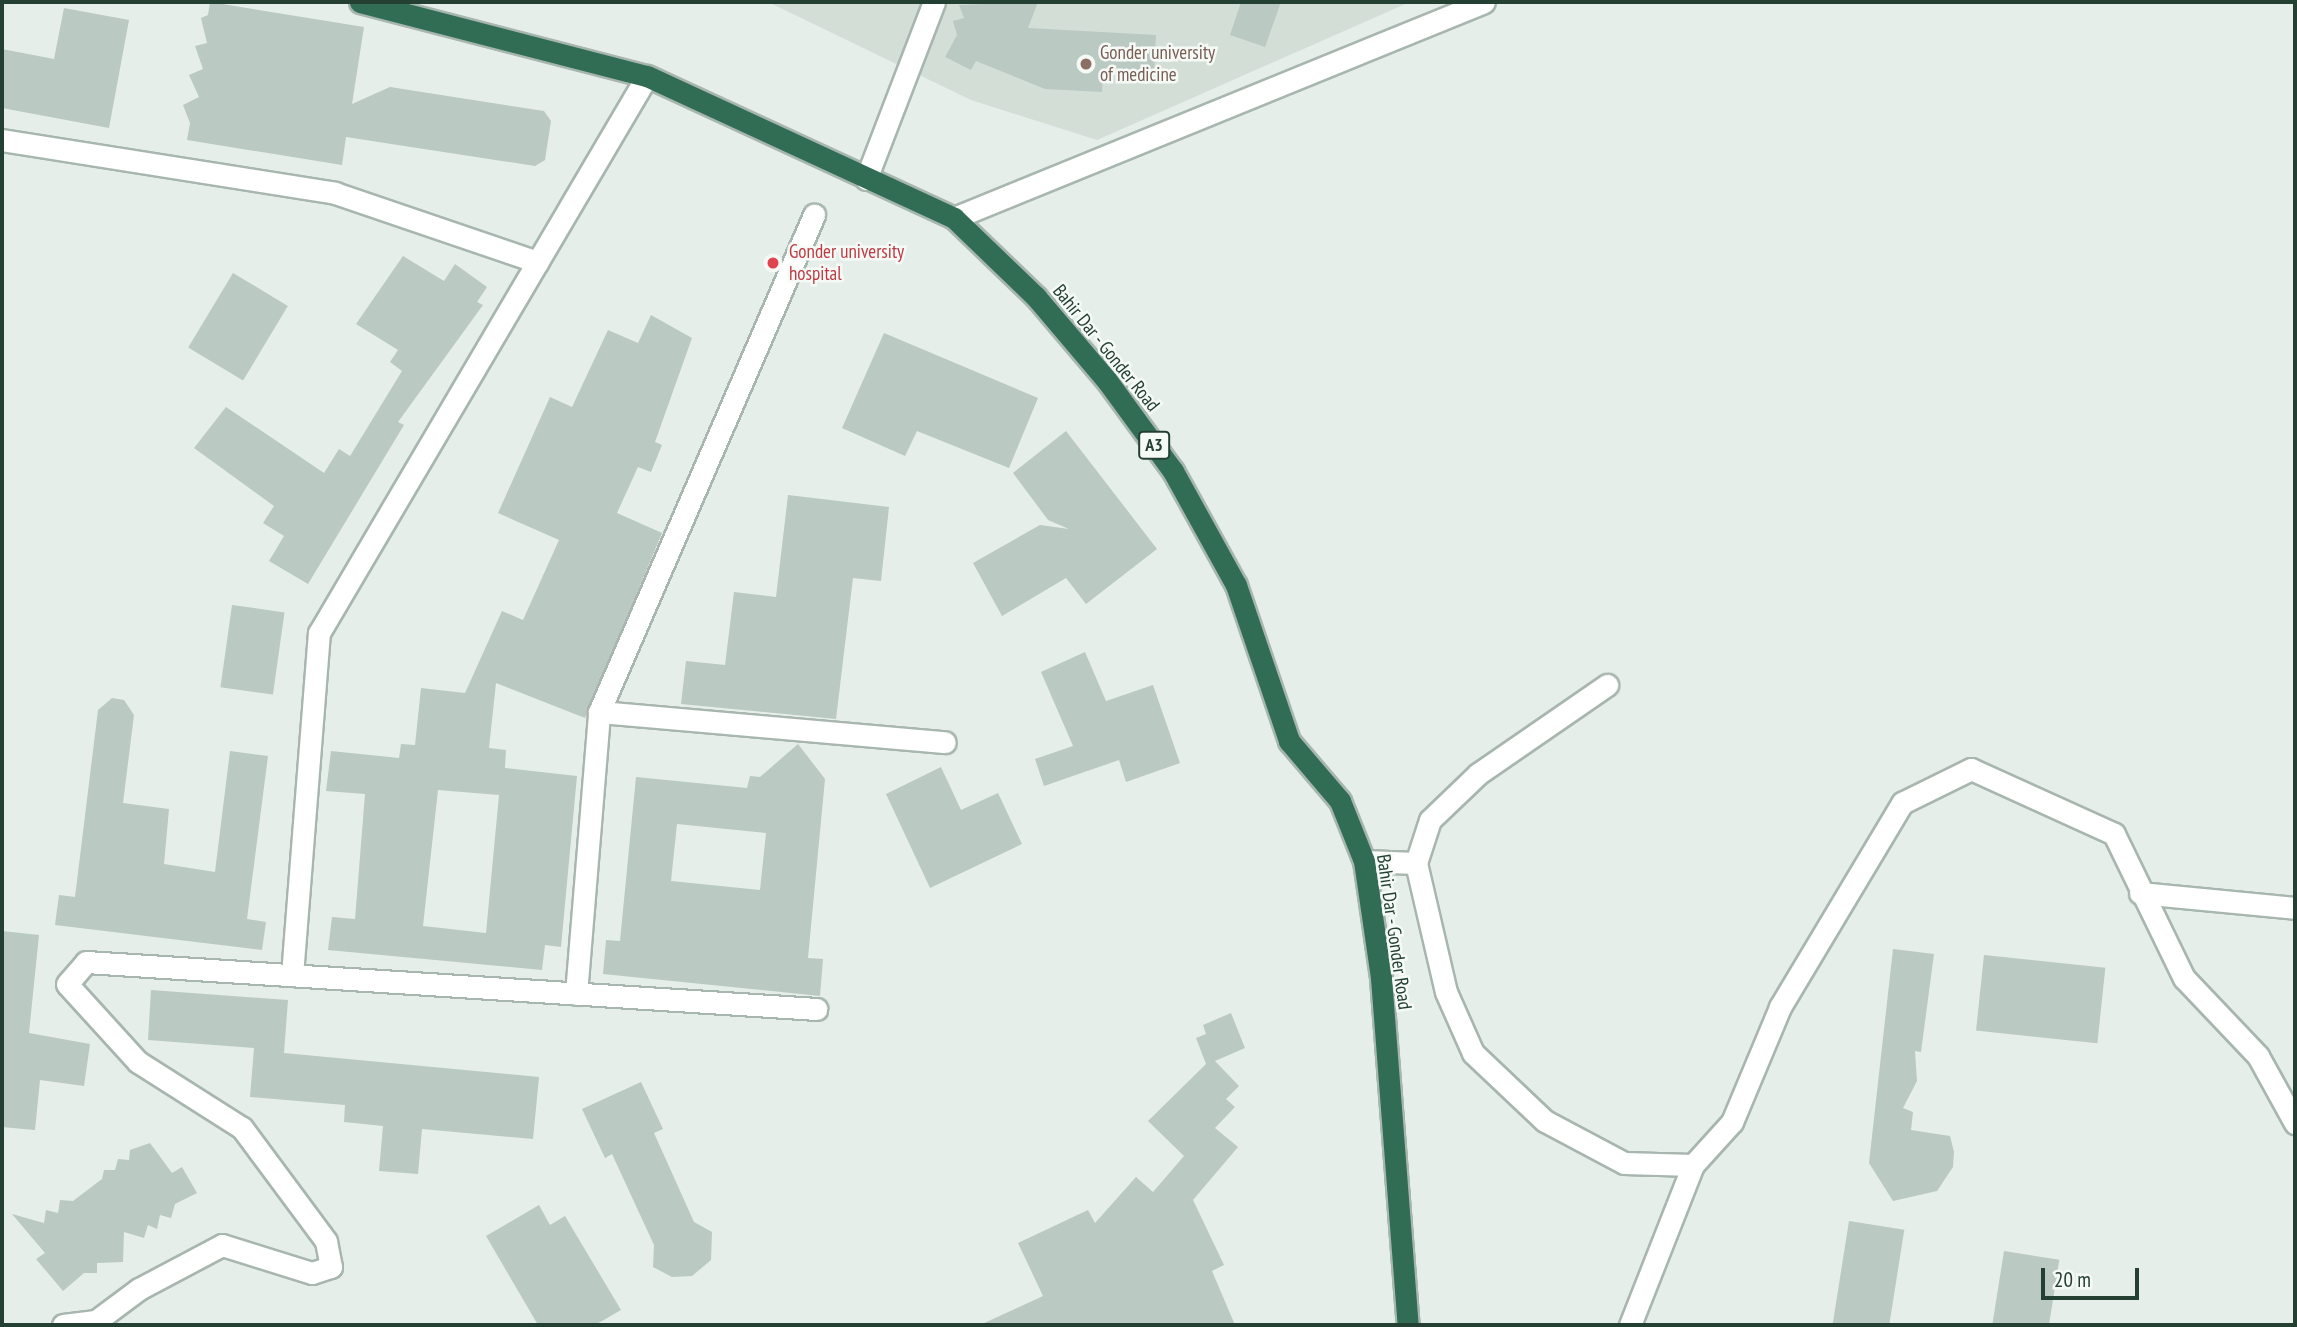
<!DOCTYPE html>
<style>
body{margin:0}
#map{position:relative;width:2297px;height:1327px;overflow:hidden;background:#e5eee8;font-family:"PT Sans Narrow",sans-serif}
div>[style]{position:absolute}
.built>*{inset:0;background:#d3ded7}
.building>*{inset:0;background:#bac9c1;transform-origin:0 0}
.roads{filter:drop-shadow(2px 0 #a7b6ae) drop-shadow(-2px 0 #a7b6ae) drop-shadow(0 2px #a7b6ae) drop-shadow(0 -2px #a7b6ae)}
.minor>*{height:21px;margin:-10.5px;padding:0 10.5px;transform-origin:10.5px;border-radius:10.5px;background:#fff}
.highway>*{height:21px;margin:-10.5px;padding:0 10.5px;transform-origin:10.5px;border-radius:10.5px;background:#306d54}
.dots>*{width:19px;height:19px;translate:-50% -50%;box-sizing:border-box;border:4px solid #f6faf7;border-radius:50%}
span{translate:-50% -50%;white-space:nowrap;text-align:center;line-height:1.15;-webkit-text-stroke:5px #f6faf7;paint-order:stroke}
.shield-label span{padding:2px 5px;background:#f6faf7;border:2px solid;border-radius:5px;-webkit-text-stroke-width:0}
.shield-label{font-size:18px;color:#244033;font-weight:700}
.education-label{font-size:19px;color:#785e54}
.left{translate:0 -50%;text-align:left}
.health-label{font-size:19px;color:#be3a42}
.street-label{font-size:19px;color:#244033}
.frame{position:absolute;inset:0;border:4px solid #244033;pointer-events:none}
.scale{position:absolute;left:2041px;top:1268px;width:98px;height:32px;box-sizing:border-box;border:4px solid #244033;border-top:0;padding-left:9px;font-size:21px;line-height:24px;white-space:nowrap;color:#244033;-webkit-text-stroke:5px #f6faf7;paint-order:stroke}
</style>
<div id="map">
<div class="built">
<i style="clip-path:polygon(768px 2px,1410px 2px,1097px 140px,971px 100px)"></i>
</div>
<div class="building">
<i style="clip-path:polygon(210px 2px,364px 27px,352px 104px,390px 87px,544px 111px,551px 121px,545px 160px,535px 166px,346px 137px,342px 165px,187px 140px,190px 123px,183px 105px,199px 97px,189px 75px,203px 69px,195px 46px,207px 43px,201px 18px,208px 15px)"></i>
<i style="clip-path:polygon(1038px 2px,1028px 28px,1156px 35px,1154px 73px,1103px 70px,1102px 92px,1045px 89px,976px 61px,971px 70px,945px 57px,957px 35px,953px 21px,964px 18px,959px 5px)"></i>
<i style="clip-path:polygon(1241px 2px,1281px 2px,1265px 47px,1230px 35px)"></i>
<i style="clip-path:polygon(64px 8px,129px 20px,109px 128px,2px 108px,2px 49px,54px 59px)"></i>
<i style="clip-path:polygon(403px 256px,444px 281px,455px 264px,487px 287px,477px 302px,483px 305px,398px 422px,404px 425px,308px 584px,269px 561px,284px 536px,263px 523px,274px 506px,194px 448px,226px 407px,324px 473px,339px 449px,350px 456px,402px 371px,390px 362px,398px 350px,356px 324px)"></i>
<i style="left:233px;top:273px;width:64px;height:87px;rotate:31deg"></i>
<i style="clip-path:polygon(evenodd,651px 315px,692px 338px,655px 442px,662px 445px,651px 472px,638px 467px,617px 513px,662px 533px,585px 718px,496px 683px,489px 748px,506px 750px,505px 768px,577px 776px,561px 947px,545px 945px,542px 970px,328px 950px,332px 917px,355px 919px,365px 794px,326px 791px,331px 751px,399px 758px,401px 744px,415px 745px,421px 688px,465px 693px,502px 611px,523px 620px,559px 540px,498px 513px,550px 397px,572px 407px,608px 330px,638px 343px,651px 315px,438px 790px,499px 795px,486px 933px,423px 926px,438px 790px)"></i>
<i style="clip-path:polygon(884px 333px,1038px 398px,1009px 468px,917px 431px,905px 456px,842px 428px)"></i>
<i style="clip-path:polygon(1066px 431px,1157px 549px,1086px 604px,1066px 578px,1002px 616px,973px 563px,1040px 525px,1069px 529px,1048px 520px,1013px 473px)"></i>
<i style="clip-path:polygon(788px 495px,889px 507px,881px 581px,853px 578px,836px 719px,681px 704px,686px 661px,725px 665px,734px 592px,776px 597px)"></i>
<i style="left:232px;top:605px;width:53px;height:83px;rotate:8deg"></i>
<i style="clip-path:polygon(1085px 652px,1106px 701px,1153px 685px,1180px 763px,1126px 782px,1119px 760px,1044px 786px,1035px 759px,1073px 746px,1041px 672px)"></i>
<i style="clip-path:polygon(124px 700px,134px 715px,123px 803px,169px 809px,164px 864px,215px 872px,230px 751px,268px 756px,247px 919px,266px 922px,262px 950px,55px 925px,59px 895px,75px 897px,98px 710px,112px 698px)"></i>
<i style="clip-path:polygon(evenodd,798px 744px,825px 779px,808px 958px,823px 959px,820px 996px,603px 974px,606px 940px,620px 941px,636px 777px,747px 788px,750px 776px,760px 777px,798px 744px,677px 824px,766px 833px,760px 890px,671px 881px,677px 824px)"></i>
<i style="clip-path:polygon(941px 767px,961px 810px,998px 793px,1022px 844px,930px 888px,886px 794px)"></i>
<i style="clip-path:polygon(2px 931px,39px 935px,29px 1033px,90px 1044px,84px 1086px,40px 1080px,35px 1130px,2px 1127px)"></i>
<i style="clip-path:polygon(1893px 949px,1934px 954px,1921px 1052px,1915px 1051px,1917px 1081px,1903px 1108px,1913px 1112px,1911px 1130px,1950px 1136px,1954px 1152px,1953px 1167px,1937px 1191px,1893px 1201px,1869px 1163px)"></i>
<i style="left:1984px;top:955px;width:122px;height:76px;rotate:6deg"></i>
<i style="clip-path:polygon(151px 990px,288px 1000px,284px 1053px,539px 1077px,533px 1139px,422px 1129px,418px 1174px,379px 1171px,383px 1126px,344px 1122px,345px 1105px,250px 1097px,254px 1048px,148px 1040px)"></i>
<i style="clip-path:polygon(1231px 1013px,1245px 1048px,1215px 1061px,1239px 1086px,1226px 1099px,1235px 1107px,1215px 1128px,1238px 1147px,1193px 1200px,1224px 1265px,1212px 1271px,1235px 1325px,980px 1325px,1043px 1296px,1018px 1243px,1088px 1210px,1095px 1223px,1136px 1177px,1153px 1192px,1184px 1156px,1148px 1121px,1206px 1064px,1196px 1038px,1206px 1034px,1203px 1025px)"></i>
<i style="clip-path:polygon(641px 1082px,663px 1129px,654px 1133px,694px 1222px,712px 1232px,711px 1260px,692px 1276px,672px 1277px,653px 1267px,654px 1245px,612px 1154px,605px 1158px,582px 1109px)"></i>
<i style="clip-path:polygon(150px 1143px,172px 1173px,182px 1167px,197px 1193px,175px 1204px,171px 1218px,160px 1215px,157px 1229px,148px 1225px,144px 1238px,124px 1232px,123px 1262px,97px 1263px,97px 1273px,84px 1273px,63px 1291px,36px 1259px,45px 1253px,12px 1214px,44px 1223px,46px 1210px,58px 1213px,60px 1200px,73px 1201px,102px 1179px,104px 1170px,115px 1170px,118px 1159px,129px 1160px,130px 1150px)"></i>
<i style="clip-path:polygon(539px 1205px,550px 1225px,565px 1216px,621px 1310px,595px 1325px,538px 1325px,486px 1236px)"></i>
<i style="left:1849px;top:1221px;width:56px;height:105px;rotate:9deg"></i>
<i style="left:2004px;top:1251px;width:56px;height:75px;rotate:9deg"></i>
</div>
<div class="roads">
<div class="minor">
<i style="left:2px;top:140px;width:337px;rotate:9deg"></i>
<i style="left:335px;top:193px;width:214px;rotate:18.8deg"></i>
<i style="left:866px;top:179px;width:190px;rotate:-69deg"></i>
<i style="left:954px;top:218px;width:572px;rotate:-22.17deg"></i>
<i style="left:599px;top:712px;width:347px;rotate:5deg"></i>
<i style="left:1364px;top:861px;width:52px;rotate:2.2deg"></i>
<i style="left:1416px;top:863px;width:132px;rotate:76.9deg"></i>
<i style="left:1446px;top:992px;width:67px;rotate:66.1deg"></i>
<i style="left:1473px;top:1053px;width:99px;rotate:43.4deg"></i>
<i style="left:1545px;top:1121px;width:89px;rotate:28deg"></i>
<i style="left:1624px;top:1163px;width:69px;rotate:1.7deg"></i>
<i style="left:1693px;top:1165px;width:58px;rotate:-47.8deg"></i>
<i style="left:1732px;top:1122px;width:125px;rotate:-67.3deg"></i>
<i style="left:1780px;top:1007px;width:238px;rotate:-59.1deg"></i>
<i style="left:1902px;top:803px;width:77px;rotate:-26.2deg"></i>
<i style="left:1971px;top:769px;width:157px;rotate:24.4deg"></i>
<i style="left:2114px;top:834px;width:160px;rotate:64.1deg"></i>
<i style="left:2184px;top:978px;width:108px;rotate:46.5deg"></i>
<i style="left:2258px;top:1056px;width:77px;rotate:61.1deg"></i>
<i style="left:1416px;top:863px;width:45px;rotate:-72deg"></i>
<i style="left:1430px;top:820px;width:66px;rotate:-43.8deg"></i>
<i style="left:1478px;top:774px;width:157px;rotate:-34.6deg"></i>
<i style="left:2140px;top:893px;width:156px;rotate:5.5deg"></i>
<i style="left:292px;top:975px;width:343px;rotate:-85.5deg"></i>
<i style="left:319px;top:633px;width:646px;rotate:-59.51deg"></i>
<i style="left:576px;top:994px;width:283px;rotate:-85.3deg"></i>
<i style="left:599px;top:712px;width:542px;rotate:-66.61deg"></i>
<i style="left:63px;top:1325px;width:33px;rotate:-7deg"></i>
<i style="left:96px;top:1321px;width:54px;rotate:-36.7deg"></i>
<i style="left:139px;top:1289px;width:94px;rotate:-27.9deg"></i>
<i style="left:222px;top:1245px;width:94px;rotate:17.3deg"></i>
<i style="left:312px;top:1273px;width:20px;rotate:-18deg"></i>
<i style="left:331px;top:1267px;width:26px;rotate:-101deg"></i>
<i style="left:326px;top:1241px;width:141px;rotate:-126.6deg"></i>
<i style="left:242px;top:1128px;width:123px;rotate:-147.6deg"></i>
<i style="left:138px;top:1062px;width:105px;rotate:-132.3deg"></i>
<i style="left:67px;top:984px;width:29px;rotate:-49deg"></i>
<i style="left:86px;top:962px;width:732px;rotate:3.68deg"></i>
<i style="left:1630px;top:1325px;width:172px;rotate:-68.5deg"></i>
</div>
<div class="highway">
<i style="left:360px;top:2px;width:296px;rotate:14.5deg"></i>
<i style="left:647px;top:76px;width:338px;rotate:24.8deg"></i>
<i style="left:954px;top:218px;width:114px;rotate:43.9deg"></i>
<i style="left:1036px;top:297px;width:111px;rotate:49.7deg"></i>
<i style="left:1108px;top:382px;width:110px;rotate:53.9deg"></i>
<i style="left:1173px;top:471px;width:130px;rotate:61.1deg"></i>
<i style="left:1236px;top:585px;width:165px;rotate:71.2deg"></i>
<i style="left:1289px;top:741px;width:79px;rotate:49.6deg"></i>
<i style="left:1340px;top:801px;width:65px;rotate:68.2deg"></i>
<i style="left:1364px;top:861px;width:118px;rotate:81.7deg"></i>
<i style="left:1381px;top:978px;width:348px;rotate:85.6deg"></i>
</div>
</div>
<div class="dots">
<i style="left:1086px;top:64px;background:#8d6e63"></i>
<i style="left:773px;top:263px;background:#e0444e"></i>
</div>
<div class="shield-label">
<span style="left:1154px;top:445px">A3</span>
</div>
<div class="education-label">
<span class="left" style="left:1100px;top:64px">Gonder university<br>of medicine</span>
</div>
<div class="health-label">
<span class="left" style="left:789px;top:263px">Gonder university<br>hospital</span>
</div>
<div class="street-label">
<span style="left:1106px;top:348px;rotate:51deg">Bahir Dar - Gonder Road</span>
<span style="left:1394px;top:932px;rotate:82deg">Bahir Dar - Gonder Road</span>
</div>
<div class="frame"></div>
<div class="scale">20 m</div>
</div>
